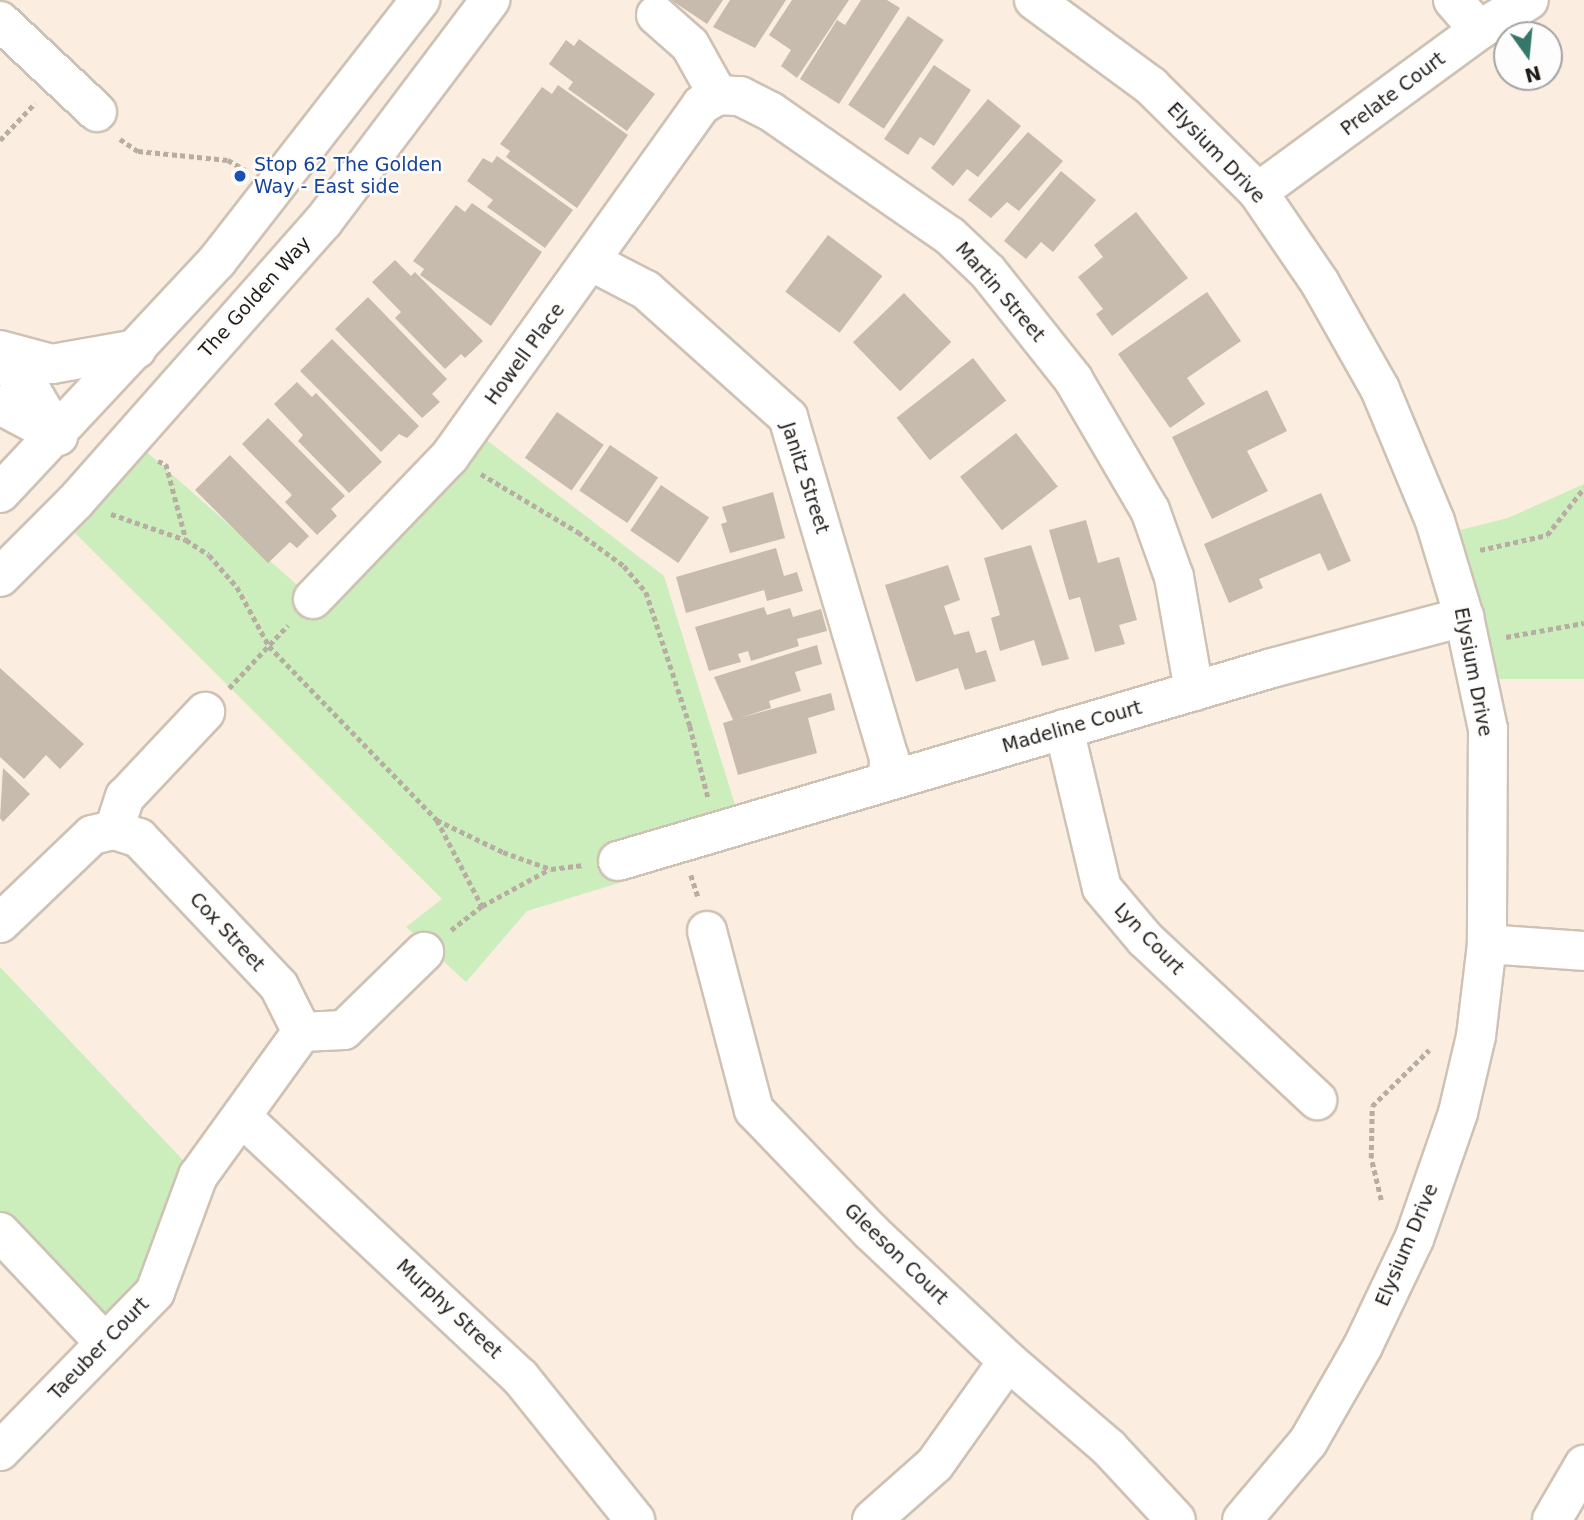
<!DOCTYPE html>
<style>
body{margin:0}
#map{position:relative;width:1584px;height:1520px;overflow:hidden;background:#fbeee0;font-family:"DejaVu Sans",sans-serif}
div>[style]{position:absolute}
.green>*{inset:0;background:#ccedbc}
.building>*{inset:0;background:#c6bbac;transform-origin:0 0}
.path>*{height:4.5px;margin-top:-2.25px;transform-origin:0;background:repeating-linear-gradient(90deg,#b8ada3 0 5px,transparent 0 8.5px)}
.roads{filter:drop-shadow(2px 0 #cec2b4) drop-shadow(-2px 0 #cec2b4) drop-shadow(0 2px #cec2b4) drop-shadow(0 -2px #cec2b4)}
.minor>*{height:38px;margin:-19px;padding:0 19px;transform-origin:19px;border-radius:19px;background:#fff}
.major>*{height:38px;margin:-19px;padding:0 19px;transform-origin:19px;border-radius:19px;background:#fff}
.dots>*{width:19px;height:19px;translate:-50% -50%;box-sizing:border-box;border:4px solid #fdfdfd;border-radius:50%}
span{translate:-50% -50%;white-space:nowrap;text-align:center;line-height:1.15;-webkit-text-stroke:5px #fdfdfd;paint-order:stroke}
.street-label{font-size:19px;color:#211c18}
.transit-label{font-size:19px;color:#164399}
.left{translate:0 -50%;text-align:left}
.north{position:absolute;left:1493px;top:21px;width:70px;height:70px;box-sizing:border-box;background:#fdfdfd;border:2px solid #a5a3a1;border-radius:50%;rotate:165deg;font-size:19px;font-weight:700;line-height:28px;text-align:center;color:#211c18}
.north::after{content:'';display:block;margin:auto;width:24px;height:32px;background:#35786a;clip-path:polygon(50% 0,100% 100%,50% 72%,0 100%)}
</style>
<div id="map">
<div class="green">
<i style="clip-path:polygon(472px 429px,664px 576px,741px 824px,682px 842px,688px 862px,527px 911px,466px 982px,406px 927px,442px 899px,59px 517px,131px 438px,313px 599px)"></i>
<i style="clip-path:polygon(1584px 484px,1584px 679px,1477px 679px,1440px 535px,1508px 518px)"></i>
<i style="clip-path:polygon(0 967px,198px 1176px,105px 1343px,0 1232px)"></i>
</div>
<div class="building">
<i style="clip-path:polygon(671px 0,723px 0,707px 24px)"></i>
<i style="clip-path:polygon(730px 0,786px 0,755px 48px,713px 27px)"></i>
<i style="clip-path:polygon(792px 0,849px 0,797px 78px,781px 66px,791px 50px,769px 35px)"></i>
<i style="clip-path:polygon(861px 0,887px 0,900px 8px,839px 104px,800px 79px,837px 20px,845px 25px)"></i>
<i style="left:908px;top:16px;width:43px;height:107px;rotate:34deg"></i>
<i style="clip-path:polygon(579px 39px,655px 94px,627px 131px,568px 89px,573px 82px,549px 64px,566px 40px,574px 46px)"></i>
<i style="clip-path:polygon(934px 65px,971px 90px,934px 146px,920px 137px,908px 155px,884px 139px)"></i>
<i style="clip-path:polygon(558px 85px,628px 135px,577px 208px,506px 157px,510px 151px,500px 144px,542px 87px,552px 94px)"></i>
<i style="clip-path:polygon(988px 99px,1021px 126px,978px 177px,967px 169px,953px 186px,931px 168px)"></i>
<i style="clip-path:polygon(1028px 132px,1063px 161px,1019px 211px,1007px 202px,991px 218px,968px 200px)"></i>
<i style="clip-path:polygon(497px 156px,573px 210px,545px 248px,487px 207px,493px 200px,467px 181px,483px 158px,492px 163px)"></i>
<i style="clip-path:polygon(1061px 171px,1096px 200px,1053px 252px,1041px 242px,1026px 259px,1004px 241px)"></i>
<i style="clip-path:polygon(472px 203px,542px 252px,491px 326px,420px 275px,424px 269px,413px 261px,456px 205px,465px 212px)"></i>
<i style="clip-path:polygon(1136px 212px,1188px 278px,1112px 336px,1096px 314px,1103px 309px,1078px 277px,1103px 257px,1094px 245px)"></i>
<i style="left:828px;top:235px;width:68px;height:71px;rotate:37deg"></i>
<i style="clip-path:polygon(395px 260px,411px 276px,415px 272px,483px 341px,465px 358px,461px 354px,445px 369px,395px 318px,401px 312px,372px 282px)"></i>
<i style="clip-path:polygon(1207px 292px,1241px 341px,1187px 378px,1205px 404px,1170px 428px,1118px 354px)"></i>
<i style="left:904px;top:293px;width:68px;height:71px;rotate:46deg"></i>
<i style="clip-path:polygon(368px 297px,447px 379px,432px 394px,440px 402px,422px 418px,335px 329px)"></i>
<i style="clip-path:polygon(332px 339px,419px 426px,407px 438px,399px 434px,381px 452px,300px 371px)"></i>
<i style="left:973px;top:358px;width:54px;height:97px;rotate:52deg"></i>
<i style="clip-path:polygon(297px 382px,312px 397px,316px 393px,382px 462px,349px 493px,298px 441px,303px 435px,274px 404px)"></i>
<i style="clip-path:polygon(1267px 390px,1287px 431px,1247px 451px,1268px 491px,1212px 519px,1172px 437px)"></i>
<i style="left:557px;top:412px;width:57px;height:56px;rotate:35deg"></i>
<i style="clip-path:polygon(268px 418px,345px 496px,331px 509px,337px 516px,317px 535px,285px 502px,292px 495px,242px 444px)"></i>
<i style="left:1016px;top:433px;width:68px;height:71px;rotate:52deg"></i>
<i style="left:610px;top:445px;width:58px;height:55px;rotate:34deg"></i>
<i style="clip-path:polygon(230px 455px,309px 536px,297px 548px,290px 542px,268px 563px,195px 490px)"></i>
<i style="left:661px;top:485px;width:58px;height:55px;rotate:34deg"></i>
<i style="clip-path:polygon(773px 492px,785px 538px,730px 553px,721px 524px,727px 522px,722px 507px)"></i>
<i style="clip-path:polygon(1321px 493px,1351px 561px,1328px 571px,1320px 553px,1259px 579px,1263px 588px,1229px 603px,1204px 544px)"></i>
<i style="clip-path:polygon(1086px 520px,1098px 563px,1119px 557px,1137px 620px,1119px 625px,1125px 644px,1095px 652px,1080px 597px,1069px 600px,1049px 530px)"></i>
<i style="clip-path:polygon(1031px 545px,1069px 659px,1042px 666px,1034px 640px,1000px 651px,991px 618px,1000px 615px,984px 558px)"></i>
<i style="clip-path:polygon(776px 548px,784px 576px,797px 572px,803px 591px,767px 601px,764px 590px,686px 613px,676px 577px)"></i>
<i style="clip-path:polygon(948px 565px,960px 600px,944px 606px,954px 635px,969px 631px,976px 653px,986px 650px,996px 681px,965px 690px,958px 668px,916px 682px,885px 585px)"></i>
<i style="clip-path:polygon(764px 607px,767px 615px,790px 608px,793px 617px,821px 609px,827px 631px,797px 639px,799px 646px,751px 661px,748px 651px,738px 654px,741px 662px,709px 671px,695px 627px)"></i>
<i style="clip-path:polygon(817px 645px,822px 664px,795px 672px,801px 691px,769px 701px,771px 708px,739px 718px,831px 693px,835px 710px,808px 718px,817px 753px,738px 775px,723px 723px,733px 720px,714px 677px)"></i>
<i style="clip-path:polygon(0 668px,84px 744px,60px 769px,46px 755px,24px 779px,0 757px)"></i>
<i style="clip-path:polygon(3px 768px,30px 794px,3px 822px,0 818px)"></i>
</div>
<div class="path">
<i style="left:120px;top:139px;width:22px;rotate:34deg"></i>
<i style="left:138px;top:151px;width:90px;rotate:5.7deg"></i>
<i style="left:228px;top:160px;width:20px;rotate:30deg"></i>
<i style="left:0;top:140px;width:51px;rotate:-46.6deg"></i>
<i style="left:158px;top:461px;width:9px;rotate:21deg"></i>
<i style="left:166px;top:464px;width:78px;rotate:75.1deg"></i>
<i style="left:481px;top:474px;width:113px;rotate:30.9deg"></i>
<i style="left:578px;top:532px;width:57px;rotate:36.5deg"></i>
<i style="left:624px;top:566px;width:34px;rotate:50deg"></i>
<i style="left:646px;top:592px;width:141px;rotate:71.8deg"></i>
<i style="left:690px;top:726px;width:73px;rotate:75.8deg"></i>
<i style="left:111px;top:514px;width:79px;rotate:19.1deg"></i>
<i style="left:186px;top:540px;width:27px;rotate:33deg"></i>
<i style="left:209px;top:555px;width:43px;rotate:48.8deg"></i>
<i style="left:237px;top:587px;width:67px;rotate:61.5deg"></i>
<i style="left:269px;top:646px;width:242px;rotate:46deg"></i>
<i style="left:437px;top:820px;width:73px;rotate:25.9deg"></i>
<i style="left:503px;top:852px;width:51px;rotate:19.5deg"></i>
<i style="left:551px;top:869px;width:31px;rotate:-7deg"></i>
<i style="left:1480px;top:550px;width:69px;rotate:-12.6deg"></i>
<i style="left:1547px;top:535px;width:60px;rotate:-51.8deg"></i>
<i style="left:1506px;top:637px;width:79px;rotate:-10.2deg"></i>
<i style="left:229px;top:688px;width:86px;rotate:-46.9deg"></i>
<i style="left:437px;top:820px;width:97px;rotate:62.4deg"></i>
<i style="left:691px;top:875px;width:23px;rotate:72deg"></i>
<i style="left:451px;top:930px;width:39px;rotate:-38deg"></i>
<i style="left:482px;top:906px;width:77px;rotate:-28.6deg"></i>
<i style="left:1381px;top:1200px;width:43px;rotate:-103.4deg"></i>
<i style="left:1371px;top:1158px;width:52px;rotate:-88.9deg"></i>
<i style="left:1372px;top:1106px;width:80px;rotate:-44.5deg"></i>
</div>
<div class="roads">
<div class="minor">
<i style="left:1034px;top:0;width:145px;rotate:36.3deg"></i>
<i style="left:1151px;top:86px;width:151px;rotate:44.7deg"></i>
<i style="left:1258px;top:192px;width:110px;rotate:55.7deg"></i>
<i style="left:1320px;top:283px;width:122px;rotate:60.5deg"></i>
<i style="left:1380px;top:389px;width:143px;rotate:67.4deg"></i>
<i style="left:1435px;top:521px;width:100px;rotate:73.2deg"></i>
<i style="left:1464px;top:617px;width:115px;rotate:77.9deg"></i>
<i style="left:1488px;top:729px;width:215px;rotate:90.3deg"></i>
<i style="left:1487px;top:944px;width:93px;rotate:96.8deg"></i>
<i style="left:1476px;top:1036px;width:79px;rotate:103.2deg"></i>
<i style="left:1458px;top:1113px;width:133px;rotate:109.2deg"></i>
<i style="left:1414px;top:1239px;width:119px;rotate:115.5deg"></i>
<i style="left:1363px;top:1346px;width:111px;rotate:119.8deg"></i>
<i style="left:1308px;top:1442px;width:102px;rotate:130.2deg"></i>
<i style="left:1453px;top:0;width:40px;rotate:49deg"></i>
<i style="left:656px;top:15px;width:45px;rotate:41.4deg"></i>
<i style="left:690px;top:45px;width:57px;rotate:60.8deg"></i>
<i style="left:0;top:21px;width:133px;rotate:43.2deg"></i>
<i style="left:718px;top:95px;width:22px;rotate:3deg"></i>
<i style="left:740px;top:96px;width:34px;rotate:27deg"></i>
<i style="left:770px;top:111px;width:219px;rotate:34.8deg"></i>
<i style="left:950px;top:236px;width:52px;rotate:43.5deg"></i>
<i style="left:988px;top:272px;width:137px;rotate:51.5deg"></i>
<i style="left:1073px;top:379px;width:152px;rotate:59.6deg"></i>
<i style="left:1150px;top:510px;width:71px;rotate:70.3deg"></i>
<i style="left:1174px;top:577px;width:116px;rotate:80deg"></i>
<i style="left:1258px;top:192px;width:274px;rotate:-36.2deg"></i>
<i style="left:1479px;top:30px;width:58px;rotate:-31deg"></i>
<i style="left:592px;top:262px;width:61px;rotate:27.4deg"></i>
<i style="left:646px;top:290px;width:191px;rotate:41.8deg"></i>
<i style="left:788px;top:417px;width:355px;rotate:73.5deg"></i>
<i style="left:889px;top:757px;width:24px;rotate:92deg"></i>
<i style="left:0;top:359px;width:38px;rotate:43deg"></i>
<i style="left:28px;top:385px;width:59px;rotate:59.5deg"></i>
<i style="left:0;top:405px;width:66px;rotate:28.1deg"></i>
<i style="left:313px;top:599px;width:198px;rotate:-46.2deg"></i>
<i style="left:450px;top:456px;width:432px;rotate:-54.4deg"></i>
<i style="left:701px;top:105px;width:20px;rotate:-30deg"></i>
<i style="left:1064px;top:729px;width:163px;rotate:76.6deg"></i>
<i style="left:1102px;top:888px;width:67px;rotate:49.9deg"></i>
<i style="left:1145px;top:939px;width:236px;rotate:43.1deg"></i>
<i style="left:114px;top:830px;width:35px;rotate:-72deg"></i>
<i style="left:125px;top:797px;width:117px;rotate:-46.7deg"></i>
<i style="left:618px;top:861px;width:682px;rotate:-16.44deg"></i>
<i style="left:1272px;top:668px;width:199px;rotate:-14.9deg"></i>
<i style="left:0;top:923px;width:127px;rotate:-43.7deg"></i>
<i style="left:92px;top:835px;width:23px;rotate:-13deg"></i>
<i style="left:707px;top:931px;width:185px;rotate:75.3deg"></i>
<i style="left:754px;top:1110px;width:168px;rotate:46.2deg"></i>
<i style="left:870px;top:1231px;width:190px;rotate:43.3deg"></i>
<i style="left:1008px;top:1361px;width:133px;rotate:40.7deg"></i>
<i style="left:1109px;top:1448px;width:98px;rotate:47.1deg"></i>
<i style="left:1487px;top:944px;width:97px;rotate:4.1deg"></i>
<i style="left:302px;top:1032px;width:42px;rotate:-2.7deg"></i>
<i style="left:344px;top:1030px;width:112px;rotate:-44.3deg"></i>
<i style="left:242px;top:1117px;width:381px;rotate:43.1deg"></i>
<i style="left:520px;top:1377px;width:184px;rotate:51.2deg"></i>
<i style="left:0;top:1232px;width:153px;rotate:46.6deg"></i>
<i style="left:0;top:1451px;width:222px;rotate:-45.7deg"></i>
<i style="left:155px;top:1292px;width:124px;rotate:-69.7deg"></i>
<i style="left:198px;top:1176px;width:178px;rotate:-54.2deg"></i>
<i style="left:302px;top:1032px;width:51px;rotate:-116.6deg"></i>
<i style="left:279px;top:986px;width:204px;rotate:-133.4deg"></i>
<i style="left:139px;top:838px;width:26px;rotate:-162deg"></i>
<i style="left:872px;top:1520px;width:84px;rotate:-41.6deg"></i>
<i style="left:935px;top:1464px;width:126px;rotate:-54.7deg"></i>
<i style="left:1552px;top:1520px;width:64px;rotate:-59.8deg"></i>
</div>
<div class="major">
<i style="left:0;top:350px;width:54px;rotate:15.1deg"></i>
<i style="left:52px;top:364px;width:86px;rotate:-10deg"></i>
<i style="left:0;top:493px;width:318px;rotate:-46.9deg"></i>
<i style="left:217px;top:261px;width:331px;rotate:-52.1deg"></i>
<i style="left:0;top:577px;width:106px;rotate:-45deg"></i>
<i style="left:75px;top:502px;width:374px;rotate:-48.5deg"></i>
<i style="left:323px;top:222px;width:278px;rotate:-53deg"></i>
</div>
</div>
<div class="dots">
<i style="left:240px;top:176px;background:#1a4fb4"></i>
</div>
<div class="street-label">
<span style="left:1393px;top:94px;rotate:-37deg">Prelate Court</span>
<span style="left:1216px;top:153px;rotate:46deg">Elysium Drive</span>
<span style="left:1000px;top:292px;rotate:49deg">Martin Street</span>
<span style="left:255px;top:297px;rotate:-48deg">The Golden Way</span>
<span style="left:525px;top:354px;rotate:-54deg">Howell Place</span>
<span style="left:805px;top:478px;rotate:72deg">Janitz Street</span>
<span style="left:1473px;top:672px;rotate:79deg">Elysium Drive</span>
<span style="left:1072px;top:727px;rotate:-16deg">Madeline Court</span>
<span style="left:227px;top:932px;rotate:47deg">Cox Street</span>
<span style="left:1149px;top:939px;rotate:46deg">Lyn Court</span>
<span style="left:1407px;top:1245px;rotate:-67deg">Elysium Drive</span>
<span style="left:896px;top:1254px;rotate:44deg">Gleeson Court</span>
<span style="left:449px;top:1309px;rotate:43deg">Murphy Street</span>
<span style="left:99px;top:1349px;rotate:-46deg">Taeuber Court</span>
</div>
<div class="transit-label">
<span class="left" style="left:254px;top:176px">Stop 62 The Golden<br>Way - East side</span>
</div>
<div class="north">N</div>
</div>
